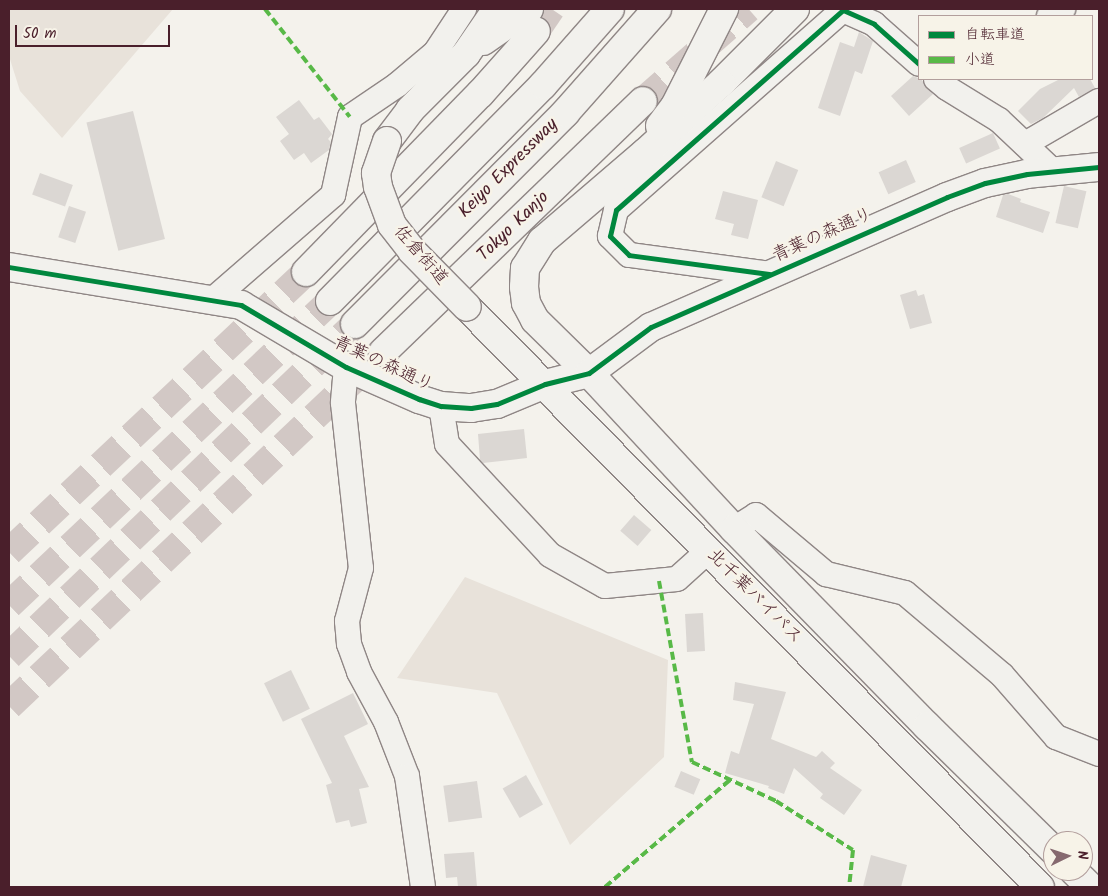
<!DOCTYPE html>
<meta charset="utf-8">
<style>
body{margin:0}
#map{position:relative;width:1108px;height:896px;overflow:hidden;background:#f4f2ec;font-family:Kalam,"Klee One",sans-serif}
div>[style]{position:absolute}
.green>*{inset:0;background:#e8e2da}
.building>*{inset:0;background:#dbd7d3;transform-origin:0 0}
.highway-tunnel>*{height:28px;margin-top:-14px;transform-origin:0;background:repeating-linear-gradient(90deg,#d2c8c5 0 28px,transparent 0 42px)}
.roads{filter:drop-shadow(1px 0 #8f8685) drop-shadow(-1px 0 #8f8685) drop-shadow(0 1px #8f8685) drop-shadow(0 -1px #8f8685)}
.street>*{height:24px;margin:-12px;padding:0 12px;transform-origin:12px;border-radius:12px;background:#f2f1ed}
.secondary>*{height:28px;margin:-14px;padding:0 14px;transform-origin:14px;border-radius:14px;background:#f2f1ed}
.highway>*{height:28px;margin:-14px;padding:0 14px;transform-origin:14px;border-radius:14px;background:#f2f1ed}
.bridges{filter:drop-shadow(1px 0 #8f8685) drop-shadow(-1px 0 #8f8685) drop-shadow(0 1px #8f8685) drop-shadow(0 -1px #8f8685)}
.highway-bridge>*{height:28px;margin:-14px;padding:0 14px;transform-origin:14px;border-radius:14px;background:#f2f1ed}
.quiet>*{height:4px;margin-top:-2px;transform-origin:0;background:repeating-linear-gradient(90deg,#58b947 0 8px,transparent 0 12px)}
.cycleway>*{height:5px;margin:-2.5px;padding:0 2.5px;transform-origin:2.5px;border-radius:2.5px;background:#00873e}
span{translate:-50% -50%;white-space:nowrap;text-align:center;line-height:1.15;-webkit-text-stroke:5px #f7f3e8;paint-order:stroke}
.street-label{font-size:18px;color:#4a1f2b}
.frame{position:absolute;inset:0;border:10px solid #4a1f2b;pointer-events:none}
.legend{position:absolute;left:918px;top:15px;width:175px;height:65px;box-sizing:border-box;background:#f7f3e8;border:1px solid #b29e9c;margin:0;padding:6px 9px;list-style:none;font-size:15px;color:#4a1f2b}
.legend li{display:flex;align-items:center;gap:10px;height:25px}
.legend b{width:25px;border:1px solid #b29e9c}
.north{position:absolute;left:1043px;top:831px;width:50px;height:50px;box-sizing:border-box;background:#f7f3e8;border:1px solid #b29e9c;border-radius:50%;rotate:86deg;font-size:14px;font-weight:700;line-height:20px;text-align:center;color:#4a1f2b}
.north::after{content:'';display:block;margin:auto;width:18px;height:22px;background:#86696f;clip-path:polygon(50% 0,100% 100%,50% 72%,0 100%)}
.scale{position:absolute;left:15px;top:25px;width:155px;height:22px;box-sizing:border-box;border:2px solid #4a1f2b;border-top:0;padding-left:6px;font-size:15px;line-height:18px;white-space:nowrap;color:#4a1f2b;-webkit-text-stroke:4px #f7f3e8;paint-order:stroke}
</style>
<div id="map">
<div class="green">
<i style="clip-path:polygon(9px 9px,173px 9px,62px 138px,20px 91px,9px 56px)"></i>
<i style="clip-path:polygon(465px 577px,668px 660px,664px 757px,570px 845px,497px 693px,397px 678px)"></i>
</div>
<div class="building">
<i style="clip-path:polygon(859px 32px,873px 41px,862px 74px,855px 71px,840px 116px,818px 108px,840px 42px,854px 47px)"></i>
<i style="clip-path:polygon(913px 76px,921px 79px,933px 94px,909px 116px,891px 96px)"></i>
<i style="clip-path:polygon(1060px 79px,1090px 79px,1095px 88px,1079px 97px,1074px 88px,1043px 118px,1031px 124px,1018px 111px,1040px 89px)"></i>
<i style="clip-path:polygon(299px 100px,314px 120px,319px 117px,332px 134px,328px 139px,331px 142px,329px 150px,311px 163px,304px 153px,294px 160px,280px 141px,289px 134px,276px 117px)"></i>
<i style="left:133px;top:111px;width:132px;height:48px;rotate:76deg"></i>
<i style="left:993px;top:133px;width:17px;height:37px;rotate:66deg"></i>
<i style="left:906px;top:160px;width:24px;height:30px;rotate:66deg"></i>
<i style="left:776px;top:161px;width:24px;height:39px;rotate:22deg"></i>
<i style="left:40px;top:173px;width:35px;height:23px;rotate:20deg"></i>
<i style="left:1064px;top:186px;width:23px;height:38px;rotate:13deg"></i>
<i style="clip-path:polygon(723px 191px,758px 200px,748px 239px,731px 235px,734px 224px,715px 219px)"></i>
<i style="clip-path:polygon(1008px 194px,1021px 199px,1020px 202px,1050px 212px,1043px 233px,996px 217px,1003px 195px)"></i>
<i style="left:69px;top:206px;width:18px;height:33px;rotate:19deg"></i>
<i style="clip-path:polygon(916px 290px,918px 296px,924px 294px,932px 323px,910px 329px,900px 295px)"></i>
<i style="clip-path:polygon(524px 429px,527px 458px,483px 463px,480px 460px,478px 434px)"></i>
<i style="left:634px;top:515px;width:23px;height:21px;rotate:41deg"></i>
<i style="left:703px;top:613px;width:38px;height:18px;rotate:87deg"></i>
<i style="left:291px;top:670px;width:43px;height:30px;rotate:64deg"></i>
<i style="clip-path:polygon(735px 682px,786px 692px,771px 739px,816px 757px,822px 751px,835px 763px,830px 768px,862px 790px,844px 815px,820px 798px,823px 794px,794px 768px,784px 794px,768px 788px,769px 786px,725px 773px,731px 751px,739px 754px,754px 704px,733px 700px)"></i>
<i style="clip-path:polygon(353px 693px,368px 724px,344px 736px,369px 787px,359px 789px,367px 823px,351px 827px,349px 820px,336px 823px,326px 785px,332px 783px,301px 719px)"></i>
<i style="left:681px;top:771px;width:21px;height:17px;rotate:23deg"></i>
<i style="left:526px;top:775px;width:34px;height:27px;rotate:60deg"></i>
<i style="left:477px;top:781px;width:37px;height:34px;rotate:82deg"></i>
<i style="clip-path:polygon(474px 852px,477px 887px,458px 887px,457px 877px,446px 878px,444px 854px)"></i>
<i style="clip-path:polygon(871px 855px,907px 865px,901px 887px,863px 887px)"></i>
</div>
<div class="highway-tunnel">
<i style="left:536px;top:31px;width:27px;rotate:-56deg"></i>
<i style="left:643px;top:101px;width:140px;rotate:-41.2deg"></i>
<i style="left:9px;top:552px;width:408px;rotate:-43.3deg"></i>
<i style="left:9px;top:605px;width:442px;rotate:-43.4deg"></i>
<i style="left:9px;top:656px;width:480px;rotate:-43.8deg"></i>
<i style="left:9px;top:706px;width:515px;rotate:-43.43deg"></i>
</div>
<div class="roads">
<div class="street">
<i style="left:1049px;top:16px;width:16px;rotate:-27deg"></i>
<i style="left:936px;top:79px;width:14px;rotate:39deg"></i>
<i style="left:947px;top:88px;width:61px;rotate:31.6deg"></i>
<i style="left:999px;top:120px;width:74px;rotate:43.4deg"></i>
<i style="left:1025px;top:144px;width:86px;rotate:-30.2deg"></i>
<i style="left:770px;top:274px;width:142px;rotate:-172.3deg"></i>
<i style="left:629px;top:255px;width:27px;rotate:-135deg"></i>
<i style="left:610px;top:236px;width:27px;rotate:-77deg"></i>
<i style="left:616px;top:210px;width:303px;rotate:-41.4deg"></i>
<i style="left:843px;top:10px;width:34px;rotate:24deg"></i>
<i style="left:874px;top:24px;width:60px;rotate:41.6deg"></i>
<i style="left:211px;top:301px;width:162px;rotate:-41deg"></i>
<i style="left:333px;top:195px;width:80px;rotate:-77.7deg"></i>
<i style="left:350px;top:117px;width:57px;rotate:-34.2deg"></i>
<i style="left:397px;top:85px;width:50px;rotate:-40.1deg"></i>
<i style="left:435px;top:53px;width:53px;rotate:-56.6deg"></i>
<i style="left:346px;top:367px;width:36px;rotate:95deg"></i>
<i style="left:343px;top:403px;width:166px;rotate:83.8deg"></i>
<i style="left:361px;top:568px;width:55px;rotate:104.8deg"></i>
<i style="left:347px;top:621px;width:23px;rotate:85deg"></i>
<i style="left:349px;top:644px;width:30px;rotate:70deg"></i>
<i style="left:359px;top:672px;width:57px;rotate:61.6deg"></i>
<i style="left:386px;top:722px;width:58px;rotate:68.7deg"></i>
<i style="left:407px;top:776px;width:112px;rotate:81.8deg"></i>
<i style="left:441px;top:406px;width:38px;rotate:81deg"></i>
<i style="left:447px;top:444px;width:151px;rotate:47.1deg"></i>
<i style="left:550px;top:555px;width:63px;rotate:29.4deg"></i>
<i style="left:605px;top:586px;width:72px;rotate:-5.6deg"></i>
<i style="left:677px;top:579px;width:42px;rotate:-42.1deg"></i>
<i style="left:734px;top:529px;width:26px;rotate:-32deg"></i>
<i style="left:756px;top:515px;width:92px;rotate:40.1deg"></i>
<i style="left:826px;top:574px;width:81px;rotate:13.5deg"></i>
<i style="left:905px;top:593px;width:127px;rotate:40.2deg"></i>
<i style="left:1002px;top:675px;width:82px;rotate:48.9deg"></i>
<i style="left:1056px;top:737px;width:46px;rotate:21.6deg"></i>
</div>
<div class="secondary">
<i style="left:9px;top:267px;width:235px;rotate:9.3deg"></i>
<i style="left:241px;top:305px;width:122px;rotate:30.6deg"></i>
<i style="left:346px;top:367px;width:80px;rotate:23.7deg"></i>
<i style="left:419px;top:399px;width:23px;rotate:18deg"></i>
<i style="left:441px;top:406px;width:30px;rotate:4deg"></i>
<i style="left:471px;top:408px;width:26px;rotate:-9deg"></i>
<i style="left:497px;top:404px;width:52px;rotate:-22.6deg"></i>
<i style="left:545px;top:384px;width:45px;rotate:-14deg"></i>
<i style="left:589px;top:373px;width:77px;rotate:-36.6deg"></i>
<i style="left:651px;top:327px;width:323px;rotate:-23.7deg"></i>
<i style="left:947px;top:197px;width:40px;rotate:-20.2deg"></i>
<i style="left:985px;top:183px;width:43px;rotate:-12.1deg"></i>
<i style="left:1027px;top:174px;width:72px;rotate:-5.6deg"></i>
</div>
<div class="highway">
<i style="left:795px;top:9px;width:105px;rotate:135deg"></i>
<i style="left:721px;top:83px;width:102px;rotate:137.4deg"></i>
<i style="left:646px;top:152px;width:137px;rotate:139.4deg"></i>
<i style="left:542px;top:241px;width:32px;rotate:122deg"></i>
<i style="left:525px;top:268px;width:19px;rotate:93deg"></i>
<i style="left:524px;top:287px;width:16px;rotate:83deg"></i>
<i style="left:526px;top:303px;width:19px;rotate:62deg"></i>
<i style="left:535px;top:320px;width:76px;rotate:44.5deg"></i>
<i style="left:589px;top:373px;width:213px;rotate:47.1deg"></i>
<i style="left:734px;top:529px;width:276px;rotate:45.6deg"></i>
<i style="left:927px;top:726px;width:177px;rotate:44.5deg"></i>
<i style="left:483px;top:41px;width:56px;rotate:-34.8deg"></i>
<i style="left:660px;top:126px;width:25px;rotate:-53deg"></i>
<i style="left:675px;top:106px;width:109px;rotate:-63.2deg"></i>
<i style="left:387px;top:141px;width:39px;rotate:-53deg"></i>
<i style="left:410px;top:110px;width:79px;rotate:-45deg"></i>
<i style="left:466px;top:54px;width:55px;rotate:-55.4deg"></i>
<i style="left:306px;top:272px;width:249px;rotate:-45.7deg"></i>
<i style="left:480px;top:94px;width:84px;rotate:-48.4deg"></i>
<i style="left:330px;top:301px;width:303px;rotate:-45.4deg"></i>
<i style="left:543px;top:85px;width:101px;rotate:-48.6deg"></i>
<i style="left:467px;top:307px;width:815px;rotate:45.35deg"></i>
<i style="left:355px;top:324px;width:298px;rotate:-45.1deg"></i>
<i style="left:565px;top:113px;width:139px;rotate:-48.5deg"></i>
<i style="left:383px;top:352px;width:361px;rotate:-44deg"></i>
<i style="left:1074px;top:871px;width:23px;rotate:45deg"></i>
</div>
</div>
<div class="bridges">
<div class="highway-bridge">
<i style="left:387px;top:141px;width:34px;rotate:109deg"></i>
<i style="left:376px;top:173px;width:14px;rotate:82deg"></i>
<i style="left:378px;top:187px;width:40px;rotate:69.8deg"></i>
<i style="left:392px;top:225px;width:33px;rotate:52deg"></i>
<i style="left:412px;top:251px;width:78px;rotate:45.5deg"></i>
</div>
</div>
<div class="quiet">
<i style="left:265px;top:9px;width:137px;rotate:51.8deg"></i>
<i style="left:659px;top:581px;width:184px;rotate:79.7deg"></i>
<i style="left:692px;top:762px;width:93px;rotate:24.9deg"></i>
<i style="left:776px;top:801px;width:91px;rotate:32.5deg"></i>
<i style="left:853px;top:850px;width:37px;rotate:96deg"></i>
<i style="left:605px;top:887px;width:165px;rotate:-40.6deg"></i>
</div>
<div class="cycleway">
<i style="left:9px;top:267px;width:235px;rotate:9.3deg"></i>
<i style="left:241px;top:305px;width:122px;rotate:30.6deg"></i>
<i style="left:346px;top:367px;width:80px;rotate:23.7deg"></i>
<i style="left:419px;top:399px;width:23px;rotate:18deg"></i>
<i style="left:441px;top:406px;width:30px;rotate:4deg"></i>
<i style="left:471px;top:408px;width:26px;rotate:-9deg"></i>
<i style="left:497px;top:404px;width:52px;rotate:-22.6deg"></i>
<i style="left:545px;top:384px;width:45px;rotate:-14deg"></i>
<i style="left:589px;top:373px;width:77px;rotate:-36.6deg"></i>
<i style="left:651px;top:327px;width:323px;rotate:-23.7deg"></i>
<i style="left:947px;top:197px;width:40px;rotate:-20.2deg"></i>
<i style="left:985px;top:183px;width:43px;rotate:-12.1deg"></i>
<i style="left:1027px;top:174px;width:72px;rotate:-5.6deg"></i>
<i style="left:769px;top:274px;width:141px;rotate:-172.3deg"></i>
<i style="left:629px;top:255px;width:27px;rotate:-135deg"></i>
<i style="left:610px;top:236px;width:27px;rotate:-77deg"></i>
<i style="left:616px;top:210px;width:303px;rotate:-41.4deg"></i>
<i style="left:843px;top:10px;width:34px;rotate:24deg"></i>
<i style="left:874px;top:24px;width:60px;rotate:41.6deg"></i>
</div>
<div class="street-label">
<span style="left:509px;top:169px;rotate:-45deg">Keiyo Expressway</span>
<span style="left:514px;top:227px;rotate:-44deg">Tokyo Kanjo</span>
<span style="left:823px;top:236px;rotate:-24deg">青葉の森通り</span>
<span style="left:420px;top:256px;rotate:49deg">佐倉街道</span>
<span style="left:383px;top:365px;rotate:25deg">青葉の森通り</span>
<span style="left:754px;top:597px;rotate:45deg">北千葉バイパス</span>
</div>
<div class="frame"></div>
<ul class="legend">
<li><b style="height:6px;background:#00873e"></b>自転車道</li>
<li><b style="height:6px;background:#58b947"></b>小道</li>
</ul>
<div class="north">N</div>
<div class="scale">50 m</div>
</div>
